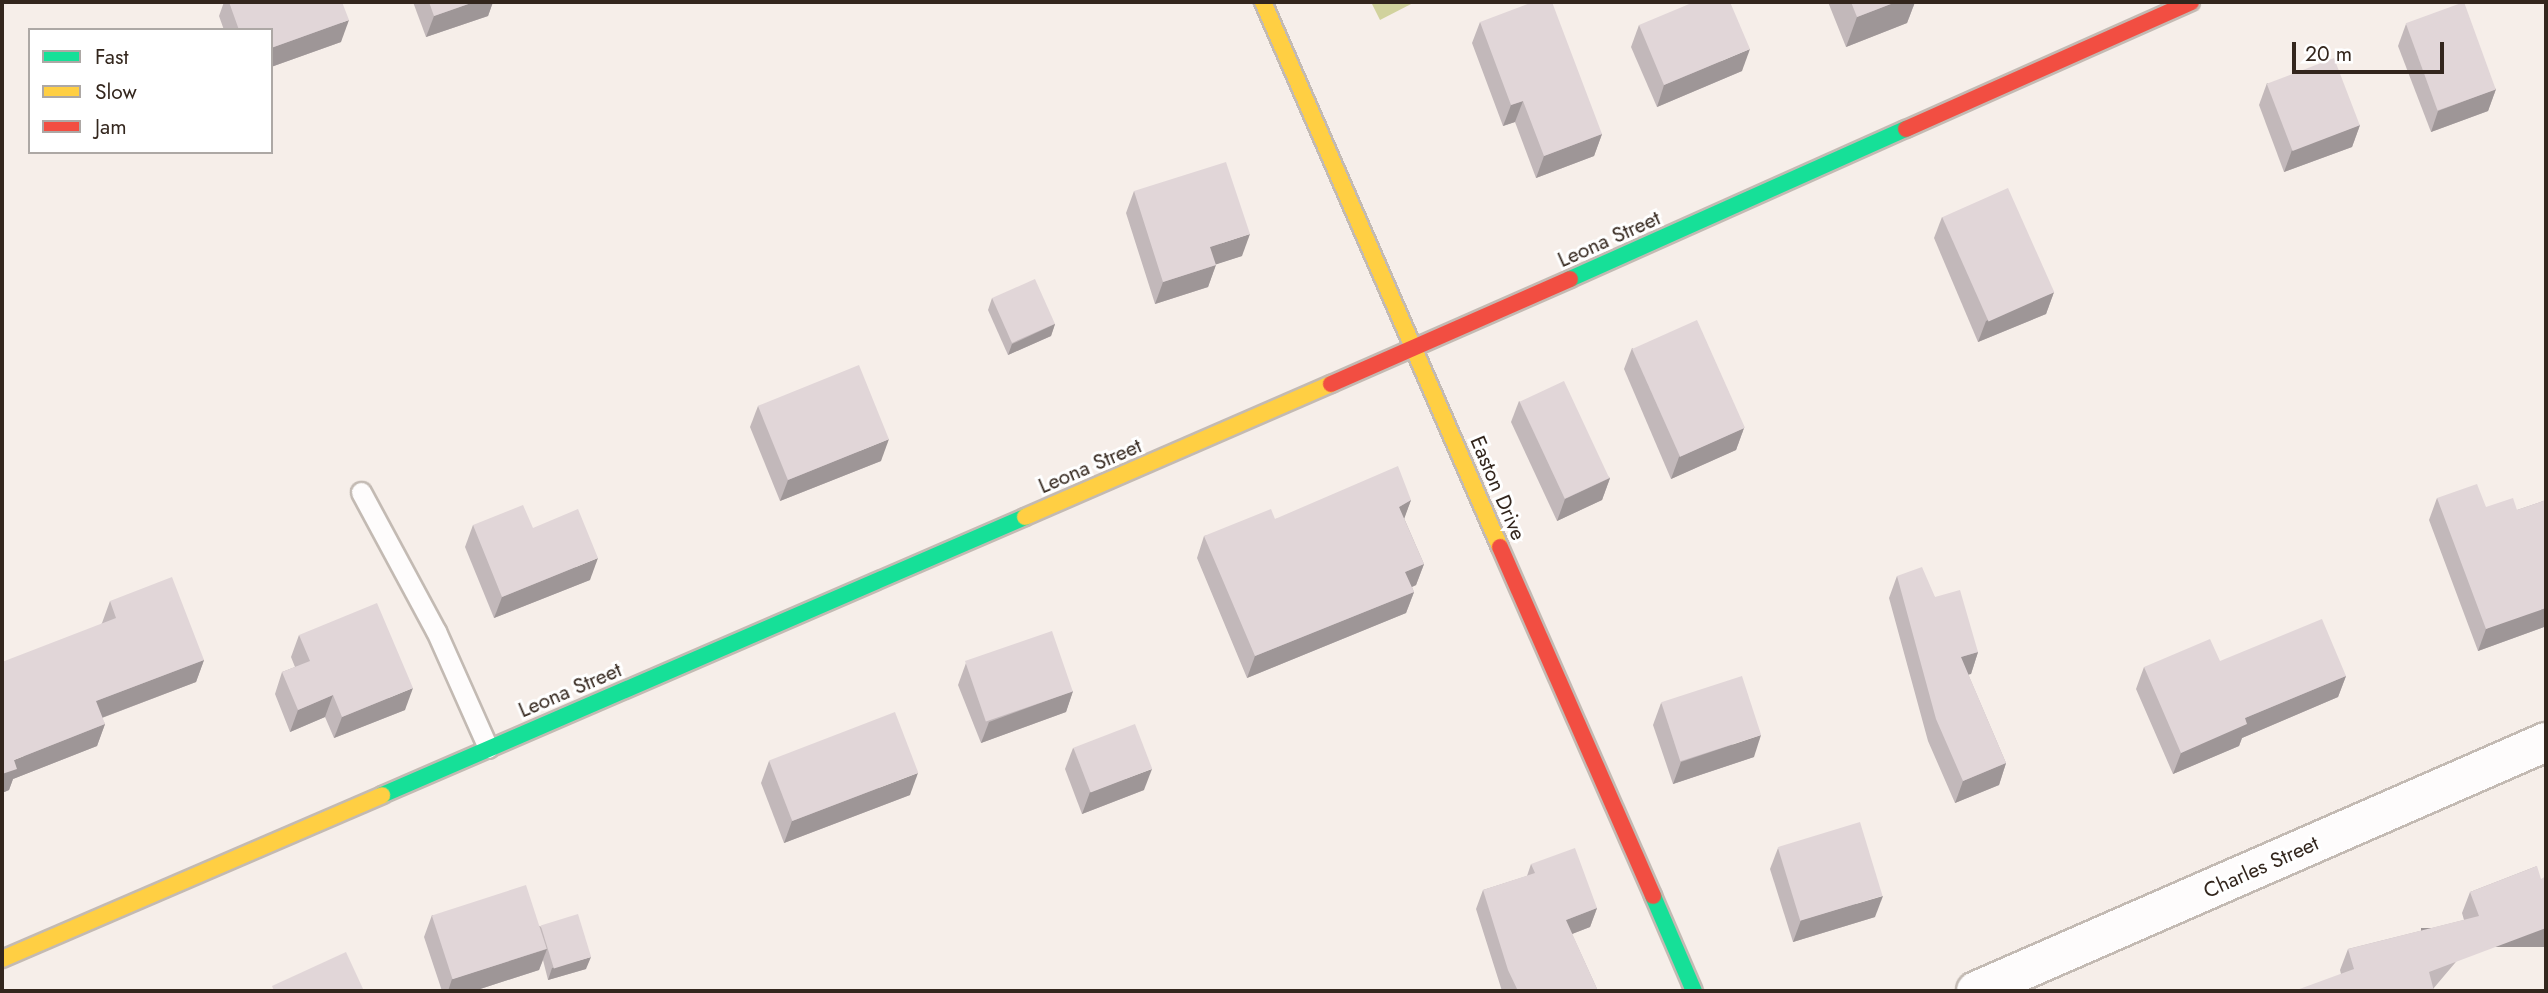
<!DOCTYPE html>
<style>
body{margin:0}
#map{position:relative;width:2548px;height:993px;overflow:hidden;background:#f6eee9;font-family:Jost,sans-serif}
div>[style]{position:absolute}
.forest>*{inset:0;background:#d1d29d}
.roads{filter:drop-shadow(2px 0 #c3bab3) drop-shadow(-2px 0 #c3bab3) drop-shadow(0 2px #c3bab3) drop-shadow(0 -2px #c3bab3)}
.lane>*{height:19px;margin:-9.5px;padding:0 9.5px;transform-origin:9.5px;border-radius:9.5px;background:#fefcfc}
.street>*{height:38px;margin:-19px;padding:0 19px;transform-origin:19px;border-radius:19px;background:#fefcfc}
.fast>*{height:16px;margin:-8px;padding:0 8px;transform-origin:8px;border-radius:8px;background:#16e098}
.slow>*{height:16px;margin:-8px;padding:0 8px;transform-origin:8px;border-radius:8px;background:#ffcf43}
.jam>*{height:16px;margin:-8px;padding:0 8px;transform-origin:8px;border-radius:8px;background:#f24e42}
.wall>*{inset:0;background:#c2b8ba}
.shaded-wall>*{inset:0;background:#9e9697;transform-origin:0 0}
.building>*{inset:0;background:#e1d6d8;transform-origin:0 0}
span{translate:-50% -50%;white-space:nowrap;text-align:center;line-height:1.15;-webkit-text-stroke:6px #fff;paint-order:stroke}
.street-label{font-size:21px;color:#33261d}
.frame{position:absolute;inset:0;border:4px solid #33261d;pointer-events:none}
.legend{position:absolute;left:28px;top:28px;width:245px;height:126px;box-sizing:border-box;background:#fff;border:2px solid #ada8a5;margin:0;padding:9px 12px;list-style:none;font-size:21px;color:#33261d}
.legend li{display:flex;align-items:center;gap:14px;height:35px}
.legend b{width:35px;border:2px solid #ada8a5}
.scale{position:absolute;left:2292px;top:42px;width:152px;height:32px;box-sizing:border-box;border:4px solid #33261d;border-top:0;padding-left:9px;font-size:21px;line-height:24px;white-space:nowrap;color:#33261d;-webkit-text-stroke:5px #fff;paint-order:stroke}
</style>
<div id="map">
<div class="forest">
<i style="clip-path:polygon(1371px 2px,1415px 2px,1380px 20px)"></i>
</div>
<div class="roads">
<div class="lane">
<i style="left:361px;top:492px;width:158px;rotate:61.7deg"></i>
<i style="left:436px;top:631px;width:128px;rotate:66deg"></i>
</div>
<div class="street">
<i style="left:1976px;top:991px;width:622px;rotate:-23.6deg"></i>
</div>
<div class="fast">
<i style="left:1570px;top:279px;width:368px;rotate:-24.1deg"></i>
<i style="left:382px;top:795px;width:701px;rotate:-23.38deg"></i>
<i style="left:1653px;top:896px;width:103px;rotate:66.7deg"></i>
</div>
<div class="slow">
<i style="left:1263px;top:2px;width:594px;rotate:66.5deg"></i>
<i style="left:1025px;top:517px;width:334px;rotate:-23.5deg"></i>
<i style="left:2px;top:959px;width:414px;rotate:-23.3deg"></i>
</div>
<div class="jam">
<i style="left:1906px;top:129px;width:312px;rotate:-24deg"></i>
<i style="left:1331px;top:384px;width:261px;rotate:-23.7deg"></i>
<i style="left:1500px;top:547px;width:381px;rotate:66.3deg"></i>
</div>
</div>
<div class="wall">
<i style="clip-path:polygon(224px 2px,342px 2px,341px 42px,271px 67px,271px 30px,224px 30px,219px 16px)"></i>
<i style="clip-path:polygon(413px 2px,493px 2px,488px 16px,426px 37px)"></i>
<i style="clip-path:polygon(1828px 2px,1915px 2px,1907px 23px,1846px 47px)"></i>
<i style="clip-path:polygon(1480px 22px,1602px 134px,1594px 156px,1536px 178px,1515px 122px,1503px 126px,1472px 43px)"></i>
<i style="clip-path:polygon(2406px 24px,2496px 89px,2488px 111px,2431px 132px,2398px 46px)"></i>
<i style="clip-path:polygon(1639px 25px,1742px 71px,1657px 107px,1631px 47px)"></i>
<i style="clip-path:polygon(2267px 83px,2360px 125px,2352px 147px,2284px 172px,2259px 105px)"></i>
<i style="clip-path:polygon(1134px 191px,1242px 256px,1216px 264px,1208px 287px,1155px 304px,1126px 213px)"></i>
<i style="clip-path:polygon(1942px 217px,2054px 292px,2046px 314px,1978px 342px,1934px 238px)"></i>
<i style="clip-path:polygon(992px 298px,1055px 324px,1051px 336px,1008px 355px,988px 310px)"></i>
<i style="clip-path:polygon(1632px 348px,1744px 428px,1736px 450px,1671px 479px,1624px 369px)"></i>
<i style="clip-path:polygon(1519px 401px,1610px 478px,1602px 500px,1557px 521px,1511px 422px)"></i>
<i style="clip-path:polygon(758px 406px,881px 461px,780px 501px,750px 427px)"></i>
<i style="clip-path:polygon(2437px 498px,2486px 507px,2517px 510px,2546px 500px,2546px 623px,2544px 627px,2478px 651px,2429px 520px)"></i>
<i style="clip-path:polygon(1411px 500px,1404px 518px,1424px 564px,1416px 585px,1412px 587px,1414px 592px,1406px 613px,1247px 678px,1197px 558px,1204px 536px,1275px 519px)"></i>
<i style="clip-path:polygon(473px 525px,533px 528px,590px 580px,494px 618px,465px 547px)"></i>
<i style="clip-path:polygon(1897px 576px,1935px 597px,1978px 652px,1971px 674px,1968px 674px,2006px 763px,1999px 785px,1955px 803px,1928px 741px,1889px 598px)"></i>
<i style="clip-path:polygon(110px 601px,204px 660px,196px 682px,102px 718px,105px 724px,97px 746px,13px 779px,9px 790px,2px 793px,102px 623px)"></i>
<i style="clip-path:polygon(299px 635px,405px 710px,334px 738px,325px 717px,290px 732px,275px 694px,282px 672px,295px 667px,291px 657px)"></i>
<i style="clip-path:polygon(2220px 661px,2346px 676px,2338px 697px,2242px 738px,2239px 746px,2173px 774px,2136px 689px,2144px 667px)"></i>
<i style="clip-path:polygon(966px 663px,1073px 691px,1066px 712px,981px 743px,958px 685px)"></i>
<i style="clip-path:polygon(1661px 703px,1754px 757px,1673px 784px,1653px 725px)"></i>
<i style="clip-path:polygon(1073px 748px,1144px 790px,1082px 814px,1065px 769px)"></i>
<i style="clip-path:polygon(769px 761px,910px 795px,784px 843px,761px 783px)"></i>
<i style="clip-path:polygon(1778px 848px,1875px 917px,1793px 942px,1770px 869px)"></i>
<i style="clip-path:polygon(1531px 864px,1597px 908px,1590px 927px,1572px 934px,1598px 991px,1502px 991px,1476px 909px,1483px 890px,1527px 876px)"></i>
<i style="clip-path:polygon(2537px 866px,2433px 989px,2341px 974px,2340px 970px,2348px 949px,2464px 920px,2462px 913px,2470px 892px)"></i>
<i style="clip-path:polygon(432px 915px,540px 926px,586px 969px,548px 980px,543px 960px,539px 970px,474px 991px,442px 991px,424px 937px)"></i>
</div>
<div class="shaded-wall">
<i style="clip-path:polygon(474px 2px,493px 2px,488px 16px,426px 37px,434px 16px)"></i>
<i style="clip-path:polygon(1896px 2px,1915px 2px,1907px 23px,1846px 47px,1857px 17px)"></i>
<i style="clip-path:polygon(349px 20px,341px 42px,271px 67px,271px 48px)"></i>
<i style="clip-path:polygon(1750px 49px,1742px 71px,1657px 107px,1664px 85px)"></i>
<i style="clip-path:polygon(2496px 89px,2488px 111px,2431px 132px,2438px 111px)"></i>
<i style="clip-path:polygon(1523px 101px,1515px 122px,1503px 126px,1511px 105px)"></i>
<i style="clip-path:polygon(2360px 125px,2352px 147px,2284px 172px,2292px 150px)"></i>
<i style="clip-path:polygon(1602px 134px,1594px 156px,1536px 178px,1544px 156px)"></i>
<i style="clip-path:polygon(1250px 234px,1242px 256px,1202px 269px,1210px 247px)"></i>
<i style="clip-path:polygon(1216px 265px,1208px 287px,1155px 304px,1163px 282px)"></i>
<i style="clip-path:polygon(2054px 292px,2046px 314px,1978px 342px,1986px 321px)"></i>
<i style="clip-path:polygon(1055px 324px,1051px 336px,1008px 355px,1012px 344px)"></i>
<i style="clip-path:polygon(1744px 428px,1736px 450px,1671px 479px,1679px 457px)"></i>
<i style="clip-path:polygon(889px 439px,881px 461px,780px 501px,788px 480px)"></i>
<i style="clip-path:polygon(1610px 478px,1602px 500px,1557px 521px,1565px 499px)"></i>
<i style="clip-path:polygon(1411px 500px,1403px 522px,1399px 507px)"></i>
<i style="clip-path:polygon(598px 558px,590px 580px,494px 618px,502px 597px)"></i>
<i style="clip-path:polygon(1424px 564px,1416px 585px,1397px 594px,1405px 572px)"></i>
<i style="clip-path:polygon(1414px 592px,1406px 613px,1247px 678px,1255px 656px)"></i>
<i style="clip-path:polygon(2546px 597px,2546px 623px,2544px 627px,2478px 651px,2486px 629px)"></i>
<i style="clip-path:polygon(1978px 652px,1971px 674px,1953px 679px,1961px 657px)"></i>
<i style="clip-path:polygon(204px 660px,196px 682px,88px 723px,96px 701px)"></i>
<i style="clip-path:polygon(2346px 676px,2338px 697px,2242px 738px,2239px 746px,2173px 774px,2181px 753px,2245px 718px)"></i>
<i style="clip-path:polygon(413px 688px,405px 710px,334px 738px,342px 717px)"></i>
<i style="clip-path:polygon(1073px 691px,1066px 712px,981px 743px,989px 722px)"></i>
<i style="clip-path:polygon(333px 695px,325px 717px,290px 732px,298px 710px)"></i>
<i style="clip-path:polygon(105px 724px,97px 746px,13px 779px,9px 790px,2px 793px,2px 774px,14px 760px)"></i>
<i style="clip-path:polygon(1761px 735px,1754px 757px,1673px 784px,1681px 762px)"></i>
<i style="clip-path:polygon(2006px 763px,1999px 785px,1955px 803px,1963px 781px)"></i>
<i style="clip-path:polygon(1152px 769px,1144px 790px,1082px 814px,1090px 792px)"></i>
<i style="clip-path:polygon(918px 773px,910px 795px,784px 843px,792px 821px)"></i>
<i style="clip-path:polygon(1883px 896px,1875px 917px,1793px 942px,1801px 920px)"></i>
<i style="clip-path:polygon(1597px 908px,1590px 927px,1559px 939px,1566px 920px)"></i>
<i style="left:2546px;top:928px;width:19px;height:125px;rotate:90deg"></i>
<i style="clip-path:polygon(547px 949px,539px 970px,474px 991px,448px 991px,452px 979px)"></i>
<i style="clip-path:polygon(591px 957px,586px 969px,548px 980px,552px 968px)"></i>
</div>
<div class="building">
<i style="clip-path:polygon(229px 2px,342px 2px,349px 20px,271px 48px,271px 30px,239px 30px)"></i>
<i style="clip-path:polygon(429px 2px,474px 2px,434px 16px)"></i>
<i style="clip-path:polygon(1533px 2px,1552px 2px,1602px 134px,1544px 156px,1523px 101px,1511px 105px,1480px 22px)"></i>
<i style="clip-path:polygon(1694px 2px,1730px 2px,1750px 49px,1664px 85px,1639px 25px)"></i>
<i style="clip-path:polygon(1851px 2px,1896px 2px,1857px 17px)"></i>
<i style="left:2464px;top:2px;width:93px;height:62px;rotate:70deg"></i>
<i style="left:2334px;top:58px;width:72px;height:72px;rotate:69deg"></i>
<i style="clip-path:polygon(1226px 162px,1250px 234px,1210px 247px,1216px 265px,1163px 282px,1134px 191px)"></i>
<i style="left:2008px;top:188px;width:114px;height:72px;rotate:66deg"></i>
<i style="left:1035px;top:279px;width:49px;height:47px;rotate:66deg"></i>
<i style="left:1697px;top:320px;width:118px;height:71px;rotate:66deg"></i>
<i style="left:859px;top:365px;width:80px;height:109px;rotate:68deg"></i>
<i style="left:1564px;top:381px;width:107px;height:49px;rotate:65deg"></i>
<i style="clip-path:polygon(1398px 466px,1411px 500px,1399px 507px,1424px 564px,1405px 572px,1414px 592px,1255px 656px,1204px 536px,1271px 509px,1275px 519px)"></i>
<i style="clip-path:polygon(2477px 484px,2486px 507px,2513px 498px,2517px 510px,2546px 500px,2546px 608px,2486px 629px,2437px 498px)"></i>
<i style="clip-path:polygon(523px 505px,533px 528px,578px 509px,598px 558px,502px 597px,473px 525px)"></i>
<i style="clip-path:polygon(1922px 567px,1935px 597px,1960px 590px,1978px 652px,1961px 657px,2006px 763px,1963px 781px,1936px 719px,1897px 576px)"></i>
<i style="clip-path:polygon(172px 577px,204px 660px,96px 701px,105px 724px,14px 760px,17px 769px,2px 774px,2px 662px,116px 618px,110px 601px)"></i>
<i style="clip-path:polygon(377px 603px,413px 688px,342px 717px,333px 695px,298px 710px,282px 672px,310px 661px,299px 635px)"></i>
<i style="clip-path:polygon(2322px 619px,2346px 676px,2245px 718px,2247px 724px,2181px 753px,2144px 667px,2210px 639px,2220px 661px)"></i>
<i style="left:1052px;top:631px;width:64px;height:92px;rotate:71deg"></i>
<i style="left:1742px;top:676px;width:62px;height:85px;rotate:72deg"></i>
<i style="left:895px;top:712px;width:65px;height:135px;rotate:69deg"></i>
<i style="left:1135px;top:724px;width:48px;height:66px;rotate:69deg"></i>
<i style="left:1860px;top:822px;width:77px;height:86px;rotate:73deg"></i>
<i style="clip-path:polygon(1575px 848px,1597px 908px,1566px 920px,1598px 991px,1518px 991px,1508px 970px,1483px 890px,1535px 873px,1531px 864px)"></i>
<i style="clip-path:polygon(2537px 866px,2541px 879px,2546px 876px,2546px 928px,2429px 972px,2434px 991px,2294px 991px,2354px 969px,2348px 949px,2479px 916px,2470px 892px)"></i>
<i style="left:526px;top:885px;width:67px;height:99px;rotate:72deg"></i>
<i style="left:578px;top:914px;width:45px;height:39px;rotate:73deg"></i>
<i style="clip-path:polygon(346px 952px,364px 991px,274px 991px,272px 986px)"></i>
</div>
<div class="street-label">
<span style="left:1609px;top:239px;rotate:-24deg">Leona Street</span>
<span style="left:1090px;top:466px;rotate:-23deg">Leona Street</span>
<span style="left:1498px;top:488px;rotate:67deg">Easton Drive</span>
<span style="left:570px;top:690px;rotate:-23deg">Leona Street</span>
<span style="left:2261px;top:867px;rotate:-24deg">Charles Street</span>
</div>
<div class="frame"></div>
<ul class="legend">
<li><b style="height:9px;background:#16e098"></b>Fast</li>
<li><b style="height:9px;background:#ffcf43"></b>Slow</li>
<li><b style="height:9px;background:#f24e42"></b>Jam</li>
</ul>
<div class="scale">20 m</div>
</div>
